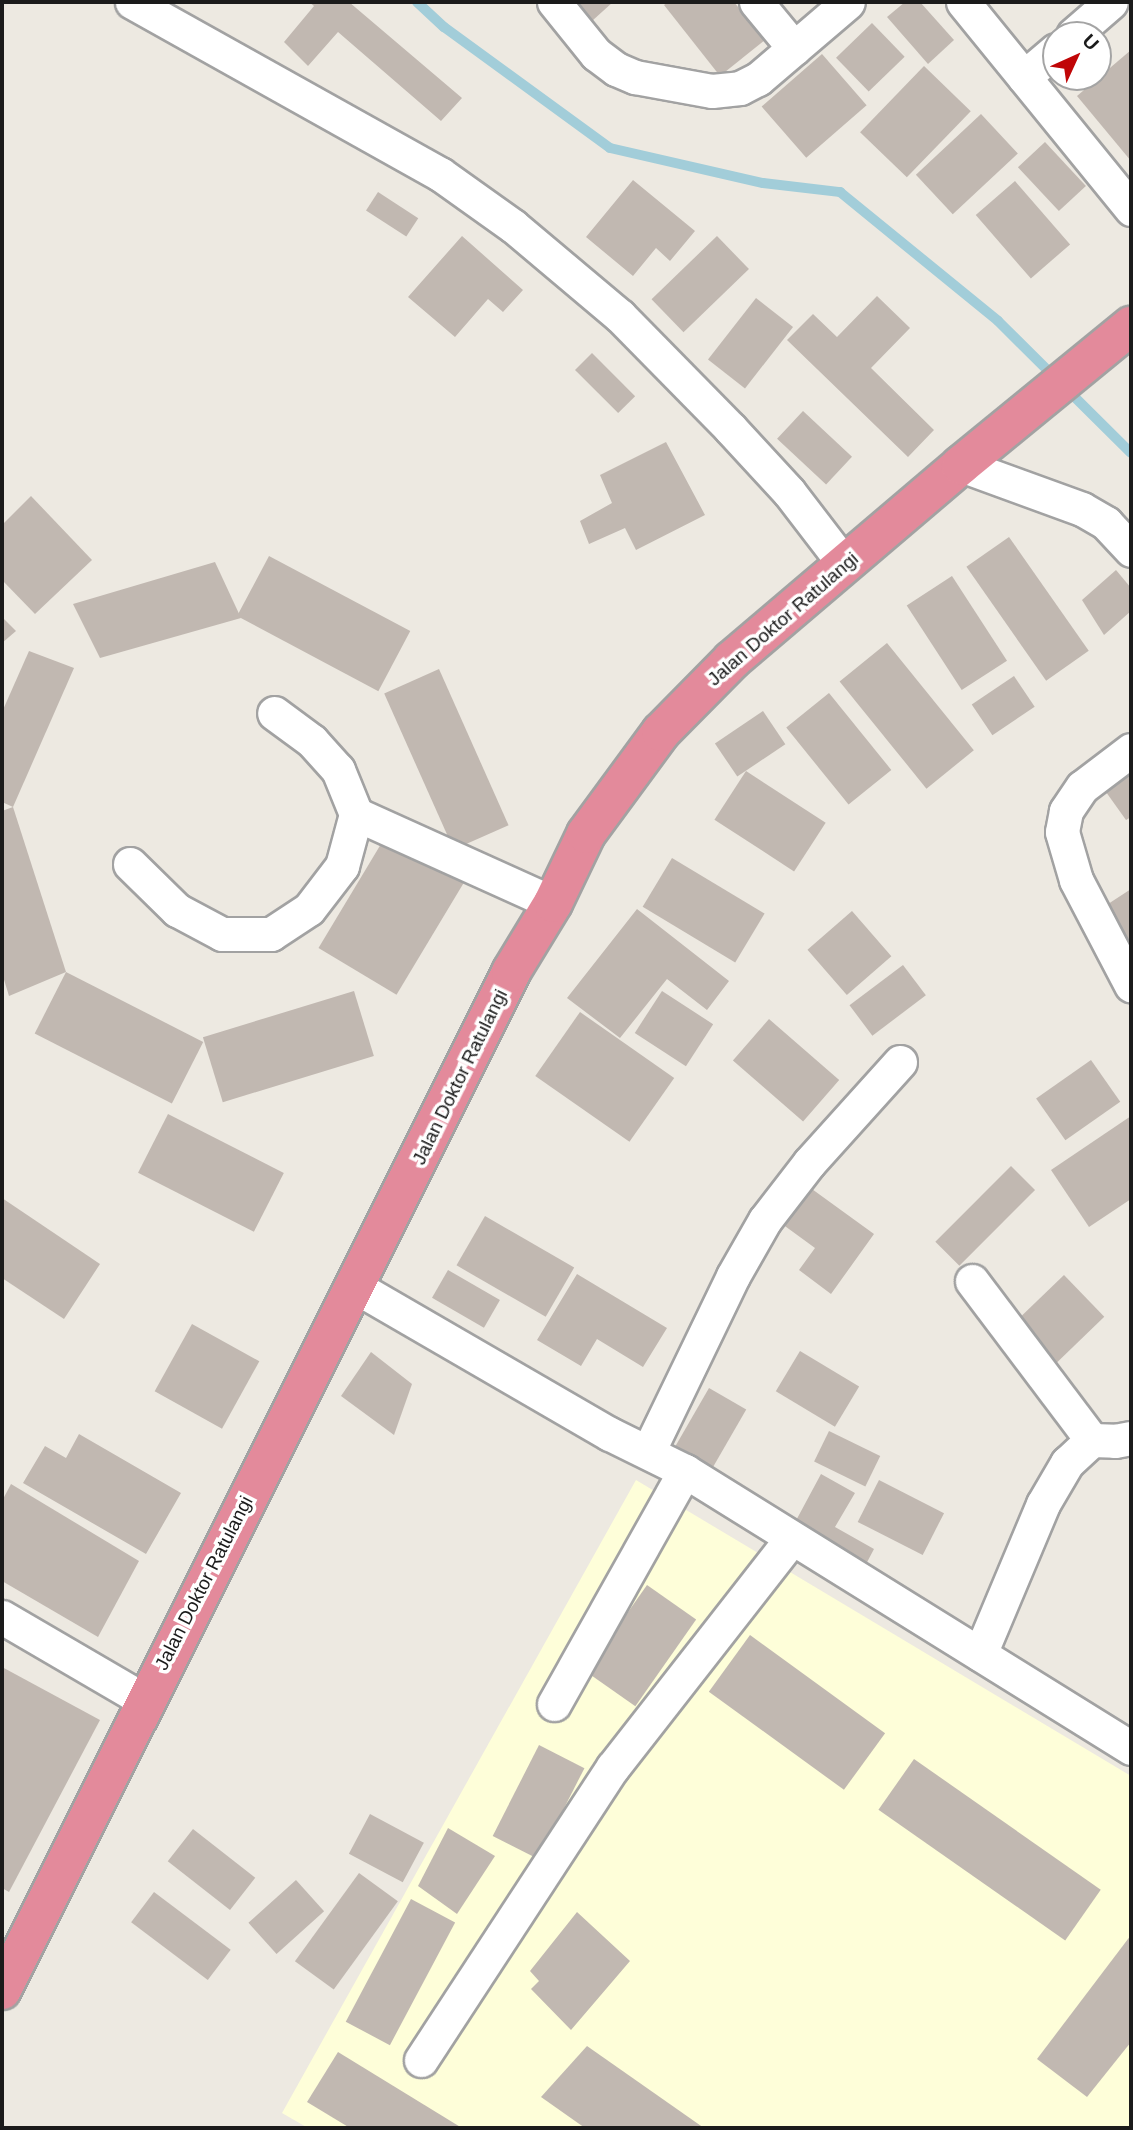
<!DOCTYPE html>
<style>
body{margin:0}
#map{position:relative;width:1133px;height:2130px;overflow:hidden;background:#ede9e1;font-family:Helvetica,sans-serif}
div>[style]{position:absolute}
.education>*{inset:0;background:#fefed9}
.stream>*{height:10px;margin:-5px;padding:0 5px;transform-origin:5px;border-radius:5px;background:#a2cdd9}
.building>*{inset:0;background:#c1b8b1;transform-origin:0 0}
.roads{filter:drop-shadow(2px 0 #a2a2a2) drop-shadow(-2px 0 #a2a2a2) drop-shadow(0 2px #a2a2a2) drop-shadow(0 -2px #a2a2a2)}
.street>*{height:33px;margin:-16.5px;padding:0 16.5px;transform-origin:16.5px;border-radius:16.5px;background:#fff}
.highway>*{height:38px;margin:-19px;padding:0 19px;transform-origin:19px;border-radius:19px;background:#e38a9b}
span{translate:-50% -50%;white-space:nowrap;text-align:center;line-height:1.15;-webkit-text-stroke:7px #fff;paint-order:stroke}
.street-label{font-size:19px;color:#1b1b1b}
.frame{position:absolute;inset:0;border:4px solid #1b1b1b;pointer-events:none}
.north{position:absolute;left:1042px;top:21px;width:70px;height:70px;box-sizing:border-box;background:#fff;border:2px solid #a4a4a4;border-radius:50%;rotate:45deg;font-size:19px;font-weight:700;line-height:28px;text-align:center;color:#1b1b1b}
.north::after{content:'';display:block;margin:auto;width:24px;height:32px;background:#c00607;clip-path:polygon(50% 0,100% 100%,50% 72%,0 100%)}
</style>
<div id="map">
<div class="education">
<i style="clip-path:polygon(636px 1480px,1131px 1776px,1131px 2128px,308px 2128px,282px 2113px)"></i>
</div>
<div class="stream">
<i style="left:417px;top:2px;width:37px;rotate:43deg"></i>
<i style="left:444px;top:27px;width:205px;rotate:36.1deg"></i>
<i style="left:610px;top:148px;width:157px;rotate:12.9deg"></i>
<i style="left:763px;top:183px;width:78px;rotate:6.7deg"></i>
<i style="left:840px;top:192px;width:204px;rotate:39.2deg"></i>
<i style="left:998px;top:321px;width:187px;rotate:44.8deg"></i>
</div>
<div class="building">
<i style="clip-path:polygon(309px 2px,349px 2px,462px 98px,441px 121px,338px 32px,308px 66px,284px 42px,314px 6px)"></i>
<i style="clip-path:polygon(575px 2px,613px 2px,592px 21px)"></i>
<i style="clip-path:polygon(668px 2px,734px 2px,765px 40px,720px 76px,664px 5px)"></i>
<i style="clip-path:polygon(905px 2px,920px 2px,954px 40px,928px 64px,887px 17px)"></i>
<i style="left:872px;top:23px;width:47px;height:50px;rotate:46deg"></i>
<i style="clip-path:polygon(1131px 50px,1131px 161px,1077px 96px)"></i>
<i style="left:822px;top:54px;width:68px;height:80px;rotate:49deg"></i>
<i style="left:924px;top:66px;width:65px;height:92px;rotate:44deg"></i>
<i style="left:981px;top:114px;width:54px;height:89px;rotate:47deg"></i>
<i style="left:1045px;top:142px;width:60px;height:37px;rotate:47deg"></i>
<i style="clip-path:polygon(633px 180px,695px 231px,670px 261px,656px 248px,633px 276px,586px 237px)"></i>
<i style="left:1015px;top:181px;width:84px;height:52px;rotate:49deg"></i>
<i style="left:378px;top:192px;width:48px;height:22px;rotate:33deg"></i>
<i style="clip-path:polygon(462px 236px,523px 290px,503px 312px,488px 299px,455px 337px,408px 297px)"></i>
<i style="left:717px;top:236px;width:46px;height:91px;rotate:46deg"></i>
<i style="clip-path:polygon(877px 296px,910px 328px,871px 368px,934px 430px,908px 457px,787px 340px,813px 314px,837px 337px)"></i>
<i style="left:756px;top:298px;width:47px;height:78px;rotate:38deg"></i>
<i style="left:592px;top:353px;width:61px;height:24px;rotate:45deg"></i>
<i style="left:803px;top:411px;width:67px;height:38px;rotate:43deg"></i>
<i style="clip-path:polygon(666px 442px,705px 515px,636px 550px,625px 528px,589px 544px,580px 521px,612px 503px,600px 475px)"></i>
<i style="clip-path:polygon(31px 496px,92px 560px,35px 614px,2px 580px,2px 525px)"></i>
<i style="left:1009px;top:537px;width:139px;height:52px;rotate:55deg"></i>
<i style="left:269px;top:556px;width:160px;height:68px;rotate:28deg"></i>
<i style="clip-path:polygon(215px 562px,241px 618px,100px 658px,73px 604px)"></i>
<i style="clip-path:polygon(1116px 570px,1131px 588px,1131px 611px,1104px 635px,1082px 600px)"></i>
<i style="left:952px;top:576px;width:101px;height:54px;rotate:57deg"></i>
<i style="clip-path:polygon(2px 617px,16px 631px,2px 643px)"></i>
<i style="left:887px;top:643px;width:138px;height:61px;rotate:51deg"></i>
<i style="clip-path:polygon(29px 651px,74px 668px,13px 807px,2px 802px,2px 712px)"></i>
<i style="left:439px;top:669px;width:171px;height:60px;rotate:66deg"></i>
<i style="left:1014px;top:676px;width:37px;height:51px;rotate:56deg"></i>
<i style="left:829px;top:693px;width:99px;height:55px;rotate:51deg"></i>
<i style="left:763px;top:711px;width:40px;height:58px;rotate:56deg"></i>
<i style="clip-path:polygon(1131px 764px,1131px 817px,1126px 820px,1101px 785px)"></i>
<i style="left:746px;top:771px;width:95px;height:58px;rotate:33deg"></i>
<i style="clip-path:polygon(13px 807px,66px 972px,9px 996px,2px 973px,2px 811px)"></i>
<i style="left:387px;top:834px;width:91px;height:133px;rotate:31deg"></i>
<i style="left:672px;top:858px;width:108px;height:57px;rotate:31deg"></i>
<i style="clip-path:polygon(1131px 889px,1131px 946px,1105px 906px)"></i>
<i style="clip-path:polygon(637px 909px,729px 981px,707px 1010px,667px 979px,620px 1038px,567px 998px)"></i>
<i style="left:852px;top:911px;width:60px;height:59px;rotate:49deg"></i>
<i style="left:903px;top:965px;width:38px;height:67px;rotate:53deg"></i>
<i style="left:66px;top:972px;width:154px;height:69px;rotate:27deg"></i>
<i style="left:354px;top:991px;width:68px;height:158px;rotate:73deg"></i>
<i style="left:662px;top:991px;width:61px;height:50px;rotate:33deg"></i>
<i style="left:580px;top:1012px;width:115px;height:78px;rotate:35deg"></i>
<i style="left:769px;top:1019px;width:93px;height:55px;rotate:41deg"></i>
<i style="left:1091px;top:1060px;width:51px;height:67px;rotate:55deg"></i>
<i style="left:168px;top:1114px;width:130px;height:66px;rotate:27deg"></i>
<i style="clip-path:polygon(1131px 1116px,1131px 1199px,1089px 1227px,1051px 1170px)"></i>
<i style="left:1011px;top:1166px;width:34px;height:107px;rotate:45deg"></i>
<i style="clip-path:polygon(805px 1184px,874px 1234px,831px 1294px,799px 1270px,815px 1248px,778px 1221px)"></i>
<i style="clip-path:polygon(2px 1198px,100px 1264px,64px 1319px,2px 1278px)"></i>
<i style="left:485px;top:1216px;width:103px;height:57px;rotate:30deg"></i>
<i style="left:448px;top:1270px;width:60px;height:32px;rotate:30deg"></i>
<i style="clip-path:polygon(577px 1274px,667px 1328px,643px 1367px,597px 1339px,581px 1366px,537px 1340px)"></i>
<i style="left:1064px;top:1275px;width:58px;height:68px;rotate:46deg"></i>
<i style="left:192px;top:1324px;width:77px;height:77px;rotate:29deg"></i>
<i style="left:800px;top:1351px;width:69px;height:47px;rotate:31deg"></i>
<i style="clip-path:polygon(371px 1352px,412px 1384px,394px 1435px,341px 1396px)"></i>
<i style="left:709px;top:1388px;width:43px;height:67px;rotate:30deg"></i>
<i style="left:829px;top:1431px;width:57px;height:34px;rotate:26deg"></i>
<i style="clip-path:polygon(79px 1434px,181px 1493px,146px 1554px,23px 1483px,45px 1446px,66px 1458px)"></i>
<i style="clip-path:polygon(821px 1474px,855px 1493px,835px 1527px,874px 1549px,864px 1568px,792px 1528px)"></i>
<i style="left:879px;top:1480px;width:73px;height:47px;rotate:27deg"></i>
<i style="clip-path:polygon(11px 1484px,139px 1561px,98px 1637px,2px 1581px,2px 1501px)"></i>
<i style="left:647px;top:1585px;width:60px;height:106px;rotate:35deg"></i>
<i style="left:750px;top:1635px;width:167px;height:70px;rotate:36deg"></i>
<i style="clip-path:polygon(2px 1667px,100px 1720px,9px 1892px,2px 1888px)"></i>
<i style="left:539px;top:1745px;width:51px;height:102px;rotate:27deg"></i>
<i style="left:914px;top:1759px;width:228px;height:62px;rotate:35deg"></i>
<i style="left:370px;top:1814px;width:61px;height:45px;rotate:28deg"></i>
<i style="clip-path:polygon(448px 1828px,495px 1856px,457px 1914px,418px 1886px)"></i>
<i style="left:193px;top:1829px;width:79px;height:41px;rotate:38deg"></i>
<i style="left:359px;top:1873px;width:48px;height:109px;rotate:36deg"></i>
<i style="left:296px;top:1880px;width:42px;height:64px;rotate:48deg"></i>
<i style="left:154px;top:1892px;width:96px;height:38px;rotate:37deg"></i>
<i style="left:411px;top:1899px;width:50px;height:139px;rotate:28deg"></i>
<i style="clip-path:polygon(577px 1912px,630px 1961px,571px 2030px,531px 1989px,539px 1981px,530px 1971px)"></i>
<i style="clip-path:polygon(1131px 1935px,1131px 2042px,1087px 2097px,1037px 2059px)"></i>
<i style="clip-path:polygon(587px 2046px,704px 2128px,585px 2128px,541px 2097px)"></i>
<i style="clip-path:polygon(338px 2052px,462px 2128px,350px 2128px,307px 2102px)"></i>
</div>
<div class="roads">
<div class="street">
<i style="left:132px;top:2px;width:353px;rotate:29.2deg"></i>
<i style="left:440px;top:174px;width:90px;rotate:35.5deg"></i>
<i style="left:513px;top:226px;width:140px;rotate:40.1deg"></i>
<i style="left:620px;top:316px;width:157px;rotate:45.5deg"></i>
<i style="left:730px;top:428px;width:87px;rotate:47.3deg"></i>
<i style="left:789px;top:492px;width:92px;rotate:52.5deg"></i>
<i style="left:554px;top:2px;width:67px;rotate:51.1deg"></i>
<i style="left:596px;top:54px;width:25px;rotate:37deg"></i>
<i style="left:616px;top:69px;width:21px;rotate:23deg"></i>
<i style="left:635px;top:77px;width:78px;rotate:10.3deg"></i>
<i style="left:712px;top:91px;width:28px;rotate:-6deg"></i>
<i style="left:740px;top:88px;width:20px;rotate:-27deg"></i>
<i style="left:758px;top:79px;width:118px;rotate:-40.5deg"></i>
<i style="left:756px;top:2px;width:60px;rotate:50.4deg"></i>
<i style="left:963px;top:2px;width:267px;rotate:50.9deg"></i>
<i style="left:1073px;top:35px;width:50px;rotate:-41deg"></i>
<i style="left:1024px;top:77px;width:42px;rotate:-40.2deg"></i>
<i style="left:961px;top:465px;width:129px;rotate:20deg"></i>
<i style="left:1082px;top:509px;width:28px;rotate:30deg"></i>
<i style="left:1106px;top:523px;width:37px;rotate:47deg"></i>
<i style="left:1131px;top:750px;width:61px;rotate:142.9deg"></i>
<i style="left:1082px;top:787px;width:29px;rotate:124deg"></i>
<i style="left:1066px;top:811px;width:21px;rotate:101deg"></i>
<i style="left:1062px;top:832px;width:50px;rotate:73.7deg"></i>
<i style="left:1076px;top:880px;width:119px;rotate:62.4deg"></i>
<i style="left:356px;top:814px;width:216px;rotate:24.3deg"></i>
<i style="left:130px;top:864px;width:66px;rotate:44.4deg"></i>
<i style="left:177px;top:910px;width:51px;rotate:28.1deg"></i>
<i style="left:222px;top:934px;width:49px"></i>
<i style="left:271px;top:934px;width:45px;rotate:-33.3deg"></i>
<i style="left:309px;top:909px;width:54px;rotate:-52.5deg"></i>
<i style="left:342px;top:866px;width:54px;rotate:-74.9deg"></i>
<i style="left:356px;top:814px;width:48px;rotate:-112.2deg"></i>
<i style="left:338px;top:770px;width:39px;rotate:-132deg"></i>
<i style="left:312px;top:741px;width:47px;rotate:-143.6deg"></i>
<i style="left:972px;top:1281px;width:199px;rotate:53deg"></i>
<i style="left:356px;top:1287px;width:293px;rotate:30.1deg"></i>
<i style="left:610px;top:1434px;width:84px;rotate:26.3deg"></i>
<i style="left:685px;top:1471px;width:525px;rotate:31.84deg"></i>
<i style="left:648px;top:1452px;width:195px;rotate:-64.2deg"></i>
<i style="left:733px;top:1276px;width:64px;rotate:-60.3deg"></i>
<i style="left:765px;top:1220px;width:72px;rotate:-52.3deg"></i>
<i style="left:809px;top:1163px;width:136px;rotate:-48deg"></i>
<i style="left:2px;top:1617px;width:164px;rotate:30.3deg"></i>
<i style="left:980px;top:1654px;width:163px;rotate:-67.2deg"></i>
<i style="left:1043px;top:1504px;width:48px;rotate:-59.7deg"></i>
<i style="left:1067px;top:1463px;width:34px;rotate:-43deg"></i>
<i style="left:1092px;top:1440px;width:23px;rotate:2deg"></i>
<i style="left:1115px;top:1441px;width:16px;rotate:-11deg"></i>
<i style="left:554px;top:1704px;width:267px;rotate:-60.7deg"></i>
<i style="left:421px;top:2060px;width:350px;rotate:-56.8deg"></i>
<i style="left:613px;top:1767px;width:289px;rotate:-52deg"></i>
</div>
<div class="highway">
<i style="left:2px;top:1990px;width:1138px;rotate:-63.43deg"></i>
<i style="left:511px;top:972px;width:81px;rotate:-58.7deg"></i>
<i style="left:553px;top:903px;width:76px;rotate:-64.4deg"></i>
<i style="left:586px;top:834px;width:127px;rotate:-53.7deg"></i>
<i style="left:661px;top:732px;width:101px;rotate:-45.4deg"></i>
<i style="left:732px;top:660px;width:301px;rotate:-40.4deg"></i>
<i style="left:961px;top:465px;width:220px;rotate:-39.3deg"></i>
</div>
</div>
<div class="street-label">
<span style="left:783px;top:619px;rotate:-41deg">Jalan Doktor Ratulangi</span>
<span style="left:460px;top:1077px;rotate:-64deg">Jalan Doktor Ratulangi</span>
<span style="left:204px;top:1583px;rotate:-63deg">Jalan Doktor Ratulangi</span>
</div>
<div class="frame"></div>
<div class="north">U</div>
</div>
